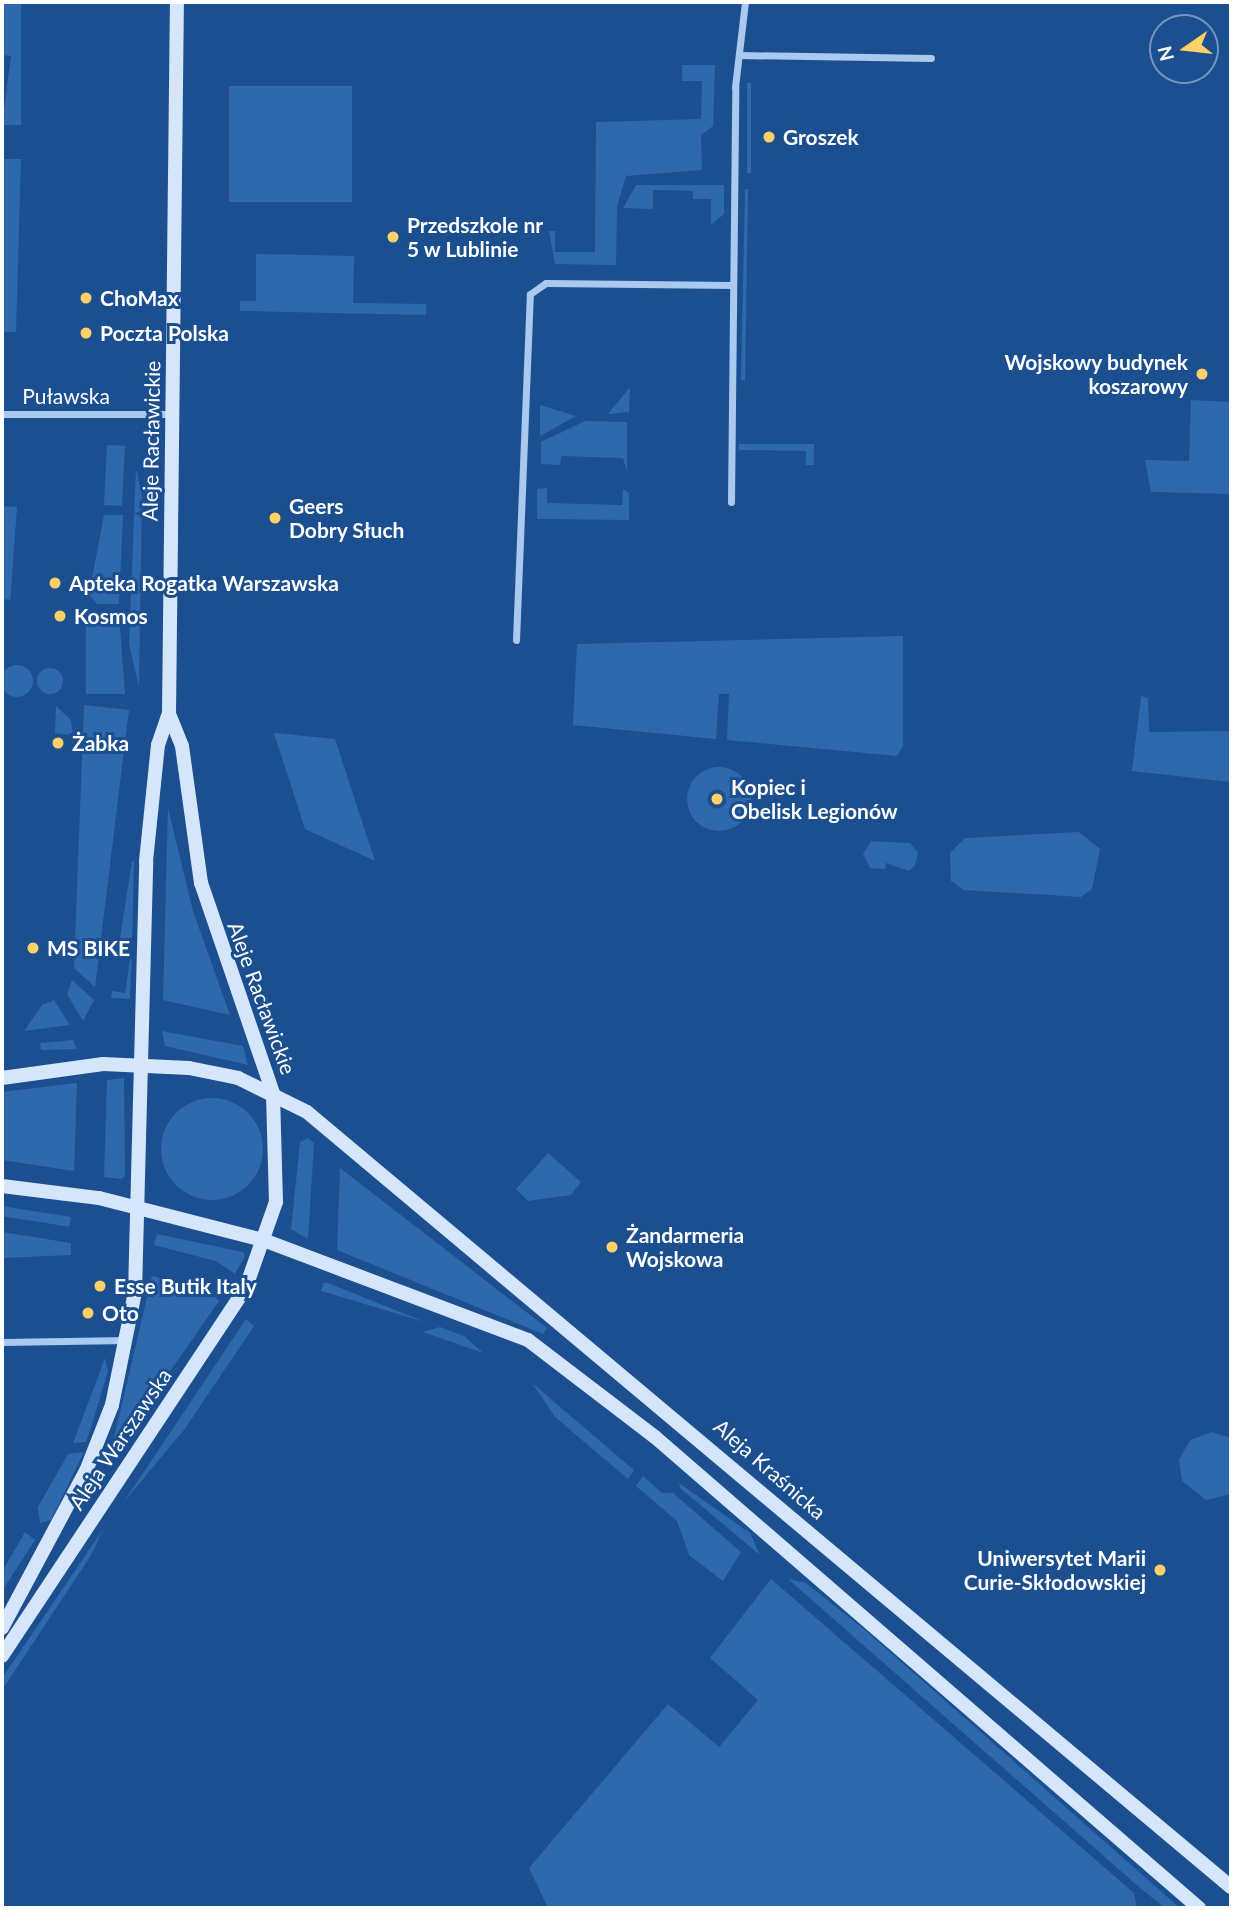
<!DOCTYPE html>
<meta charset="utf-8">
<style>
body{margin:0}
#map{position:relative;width:1233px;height:1910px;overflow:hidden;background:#1b4f8f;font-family:Lato,sans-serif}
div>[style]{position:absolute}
.green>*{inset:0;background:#2e69ad;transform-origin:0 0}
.round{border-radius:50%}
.street>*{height:7px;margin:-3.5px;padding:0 3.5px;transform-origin:3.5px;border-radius:3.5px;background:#a9c9ee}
.secondary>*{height:14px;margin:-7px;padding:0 7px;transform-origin:7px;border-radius:7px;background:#d6e6fa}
.dots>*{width:19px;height:19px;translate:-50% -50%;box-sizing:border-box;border:4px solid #1b4f8f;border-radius:50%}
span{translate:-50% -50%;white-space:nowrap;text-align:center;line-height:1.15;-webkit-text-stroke:6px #1b4f8f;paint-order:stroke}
.poi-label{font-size:21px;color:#fff;font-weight:700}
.left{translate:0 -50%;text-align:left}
.right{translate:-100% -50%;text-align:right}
.street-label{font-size:21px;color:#fff}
.frame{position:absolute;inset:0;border:4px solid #fff;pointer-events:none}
.north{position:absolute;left:1149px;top:14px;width:70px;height:70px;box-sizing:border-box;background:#1b4f8f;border:2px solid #7695bc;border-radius:50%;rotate:256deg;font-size:19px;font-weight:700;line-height:28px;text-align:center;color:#fff}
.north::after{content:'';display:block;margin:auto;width:24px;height:32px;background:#ffd166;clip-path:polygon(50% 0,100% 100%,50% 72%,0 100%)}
</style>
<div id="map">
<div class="green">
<i style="clip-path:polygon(2px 2px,21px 2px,21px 125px,2px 125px,11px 56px,2px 55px)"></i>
<i style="clip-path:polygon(682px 65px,715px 65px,713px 126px,701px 135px,702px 170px,626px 176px,617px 206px,616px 265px,555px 264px,549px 231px,555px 231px,555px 252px,595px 252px,596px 122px,701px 119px,702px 81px,682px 81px)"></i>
<i style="left:747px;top:83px;width:4px;height:90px"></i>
<i style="left:229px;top:86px;width:123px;height:116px"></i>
<i style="clip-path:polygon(2px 159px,21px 159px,16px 332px,2px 332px)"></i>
<i style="clip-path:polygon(636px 185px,724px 185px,724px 214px,711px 225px,711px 199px,693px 199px,693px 191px,653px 190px,653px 209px,623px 208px)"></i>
<i style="clip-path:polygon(745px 189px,748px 189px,745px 381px,741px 380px)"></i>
<i style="clip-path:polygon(256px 254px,354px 256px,353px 303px,426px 304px,426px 315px,240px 311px,240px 301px,256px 301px)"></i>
<i style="clip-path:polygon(630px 387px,629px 412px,608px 414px)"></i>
<i style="clip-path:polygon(1191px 400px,1231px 402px,1231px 494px,1151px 492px,1145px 460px,1189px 461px)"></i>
<i style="clip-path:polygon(540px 405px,576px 416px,540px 436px)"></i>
<i style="clip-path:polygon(585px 421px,627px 422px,627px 472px,623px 458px,561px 456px,560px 465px,541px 464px,541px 442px)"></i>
<i style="clip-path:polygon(739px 444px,814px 444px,814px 465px,806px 465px,806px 451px,739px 450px)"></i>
<i style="left:125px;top:446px;width:60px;height:18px;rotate:93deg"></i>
<i style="clip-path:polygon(136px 469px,142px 496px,139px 687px,129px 644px)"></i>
<i style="clip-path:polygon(547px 488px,547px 503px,622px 505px,623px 489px,629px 493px,629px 520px,537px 519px,537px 489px)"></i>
<i style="left:2px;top:506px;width:15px;height:93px;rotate:4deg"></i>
<i style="clip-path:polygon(104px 515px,123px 515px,119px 604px,97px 604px,89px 594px)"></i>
<i style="clip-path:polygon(93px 614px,119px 615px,125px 694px,86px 694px,86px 622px)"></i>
<i style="clip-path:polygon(903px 636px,903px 746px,897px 756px,727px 740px,729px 694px,719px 694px,716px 739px,573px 725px,577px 644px)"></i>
<i class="round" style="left:1px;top:665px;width:32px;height:32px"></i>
<i class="round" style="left:37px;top:668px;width:26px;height:26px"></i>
<i style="clip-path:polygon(1141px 696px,1148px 698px,1149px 732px,1231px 731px,1231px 782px,1132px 771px)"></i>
<i style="clip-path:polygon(84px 705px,129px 710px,95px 987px,74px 968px)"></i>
<i style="clip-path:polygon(56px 706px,71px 720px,73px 735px,55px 734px)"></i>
<i style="clip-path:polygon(274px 733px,335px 739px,375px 861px,305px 829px)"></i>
<i class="round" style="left:687px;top:767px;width:64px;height:64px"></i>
<i style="clip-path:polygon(168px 808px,193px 911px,230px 1015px,163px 1000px)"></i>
<i style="clip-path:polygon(1079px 832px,1100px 849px,1092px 889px,1081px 897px,964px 890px,951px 881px,950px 853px,965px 838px)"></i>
<i style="clip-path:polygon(871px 841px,910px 843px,918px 853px,915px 865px,909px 871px,886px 863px,885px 869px,870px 868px,863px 854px)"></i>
<i style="clip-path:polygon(132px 861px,134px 862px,132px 946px,130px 999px,111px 998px,112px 991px,125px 993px,132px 947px,119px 945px)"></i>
<i style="clip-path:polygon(72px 980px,94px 1000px,83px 1021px,67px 994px)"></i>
<i style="clip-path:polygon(54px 1000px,70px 1025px,24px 1031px,42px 1005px)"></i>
<i style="clip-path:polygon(162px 1031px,243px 1046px,248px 1065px,165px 1046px)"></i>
<i style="clip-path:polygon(73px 1040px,77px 1049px,41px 1050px,40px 1043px)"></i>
<i style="clip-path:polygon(124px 1078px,125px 1176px,121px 1179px,104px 1177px,107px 1080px)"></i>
<i style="clip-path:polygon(77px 1083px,74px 1171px,2px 1160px,2px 1092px)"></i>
<i class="round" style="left:161px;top:1098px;width:102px;height:102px"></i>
<i style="clip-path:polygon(308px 1138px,314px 1143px,308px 1239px,291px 1229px,300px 1142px)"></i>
<i style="clip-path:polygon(548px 1153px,581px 1182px,571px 1195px,528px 1201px,516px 1189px)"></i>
<i style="clip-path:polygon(340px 1168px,547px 1328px,543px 1334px,337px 1250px)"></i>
<i style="left:2px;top:1206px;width:70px;height:10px;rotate:9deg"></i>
<i style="clip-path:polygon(2px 1232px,71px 1243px,71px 1255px,2px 1258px)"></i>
<i style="clip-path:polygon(157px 1234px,243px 1252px,245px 1256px,235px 1274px,216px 1261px,154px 1245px)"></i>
<i style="clip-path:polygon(152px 1276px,204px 1287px,219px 1301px,109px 1459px)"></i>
<i style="clip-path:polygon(324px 1283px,328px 1283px,425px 1322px,321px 1291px)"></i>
<i style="clip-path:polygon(246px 1319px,254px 1326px,184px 1430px,123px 1503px)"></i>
<i style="clip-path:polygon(440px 1327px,464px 1336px,483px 1353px,423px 1332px)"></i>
<i style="clip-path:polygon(105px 1358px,108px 1371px,90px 1431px,86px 1442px,73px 1443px)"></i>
<i style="clip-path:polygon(532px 1383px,634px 1470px,628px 1479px,555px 1417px)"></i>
<i style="clip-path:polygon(1212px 1432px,1231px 1438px,1231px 1494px,1206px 1500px,1182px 1481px,1179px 1460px,1190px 1440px)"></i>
<i style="clip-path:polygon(84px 1452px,51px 1520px,40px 1523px,38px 1507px,68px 1454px)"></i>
<i style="clip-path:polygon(643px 1476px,662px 1493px,673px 1493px,741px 1552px,723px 1581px,689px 1555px,677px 1521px,636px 1486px)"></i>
<i style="clip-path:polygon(679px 1483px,750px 1533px,760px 1555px,680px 1488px)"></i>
<i style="clip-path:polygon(104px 1528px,90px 1557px,2px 1690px,2px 1678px)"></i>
<i style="clip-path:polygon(25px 1532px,35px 1540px,2px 1591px,2px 1572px)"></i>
<i style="clip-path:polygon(771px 1579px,1134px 1893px,1137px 1908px,548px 1908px,529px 1868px,668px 1704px,719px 1747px,758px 1700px,710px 1658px)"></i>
<i style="clip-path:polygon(788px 1579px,806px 1583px,866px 1631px,1180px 1908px,1165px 1908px,1139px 1887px)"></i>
</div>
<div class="street">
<i style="left:739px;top:55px;width:192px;rotate:0.9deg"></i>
<i style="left:2px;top:414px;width:171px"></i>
<i style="left:731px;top:502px;width:415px;rotate:-89.4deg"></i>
<i style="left:735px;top:87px;width:86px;rotate:-83.3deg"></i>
<i style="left:516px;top:640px;width:346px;rotate:-87.7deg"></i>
<i style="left:530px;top:294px;width:19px;rotate:-35deg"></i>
<i style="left:546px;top:283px;width:187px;rotate:0.6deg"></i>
<i style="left:2px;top:1342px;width:126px;rotate:-0.9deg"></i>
</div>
<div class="secondary">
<i style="left:2px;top:1078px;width:102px;rotate:-7.9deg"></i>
<i style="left:103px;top:1064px;width:86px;rotate:2.7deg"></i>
<i style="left:189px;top:1068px;width:50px;rotate:11.5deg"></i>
<i style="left:238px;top:1078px;width:77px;rotate:26.2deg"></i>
<i style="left:307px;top:1112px;width:1206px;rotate:39.99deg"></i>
<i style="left:2px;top:1186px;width:98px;rotate:7.1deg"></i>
<i style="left:99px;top:1198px;width:172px;rotate:14.4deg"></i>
<i style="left:266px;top:1241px;width:280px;rotate:20.7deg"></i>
<i style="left:528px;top:1340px;width:160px;rotate:37.4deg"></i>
<i style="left:655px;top:1437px;width:720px;rotate:40.89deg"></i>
<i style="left:2px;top:1628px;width:178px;rotate:-61.9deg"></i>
<i style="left:86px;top:1471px;width:71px;rotate:-68.5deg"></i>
<i style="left:112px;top:1405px;width:115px;rotate:-78.5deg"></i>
<i style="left:135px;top:1292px;width:431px;rotate:-88.5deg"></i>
<i style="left:146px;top:861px;width:117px;rotate:-84.1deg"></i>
<i style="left:158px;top:745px;width:34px;rotate:-71deg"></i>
<i style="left:169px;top:713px;width:711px;rotate:-89.36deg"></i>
<i style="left:2px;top:1656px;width:442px;rotate:-56.5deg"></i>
<i style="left:246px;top:1287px;width:90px;rotate:-70.6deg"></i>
<i style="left:276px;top:1202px;width:109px;rotate:-91.6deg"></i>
<i style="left:273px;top:1093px;width:222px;rotate:-108.9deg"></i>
<i style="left:201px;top:883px;width:138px;rotate:-97.9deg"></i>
<i style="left:182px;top:746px;width:35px;rotate:-112deg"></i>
</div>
<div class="dots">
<i style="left:769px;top:137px;background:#ffd166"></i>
<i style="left:393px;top:237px;background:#ffd166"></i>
<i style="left:86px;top:298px;background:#ffd166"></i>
<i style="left:86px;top:333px;background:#ffd166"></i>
<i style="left:1202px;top:374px;background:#ffd166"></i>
<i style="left:275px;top:518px;background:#ffd166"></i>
<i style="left:55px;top:583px;background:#ffd166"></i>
<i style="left:60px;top:616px;background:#ffd166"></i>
<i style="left:58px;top:743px;background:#ffd166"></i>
<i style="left:717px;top:799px;background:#ffd166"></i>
<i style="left:33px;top:948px;background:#ffd166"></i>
<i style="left:612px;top:1247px;background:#ffd166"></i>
<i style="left:100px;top:1286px;background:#ffd166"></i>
<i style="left:88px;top:1313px;background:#ffd166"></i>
<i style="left:1160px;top:1570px;background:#ffd166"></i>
</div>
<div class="poi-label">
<span class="left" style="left:783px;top:137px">Groszek</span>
<span class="left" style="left:407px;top:237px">Przedszkole nr<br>5 w Lublinie</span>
<span class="left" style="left:100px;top:298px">ChoMax</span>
<span class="left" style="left:100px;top:333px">Poczta Polska</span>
<span class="right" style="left:1188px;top:374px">Wojskowy budynek<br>koszarowy</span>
<span class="left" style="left:289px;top:518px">Geers<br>Dobry Słuch</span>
<span class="left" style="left:69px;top:583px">Apteka Rogatka Warszawska</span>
<span class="left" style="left:74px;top:616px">Kosmos</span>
<span class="left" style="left:72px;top:743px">Żabka</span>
<span class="left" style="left:731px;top:799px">Kopiec i<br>Obelisk Legionów</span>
<span class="left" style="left:47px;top:948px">MS BIKE</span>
<span class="left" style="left:626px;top:1247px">Żandarmeria<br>Wojskowa</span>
<span class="left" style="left:114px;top:1286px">Esse Butik Italy</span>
<span class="left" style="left:102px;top:1313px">Oto</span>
<span class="right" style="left:1146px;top:1570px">Uniwersytet Marii<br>Curie-Skłodowskiej</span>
</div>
<div class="street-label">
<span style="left:66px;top:396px">Puławska</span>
<span style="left:151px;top:441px;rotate:-89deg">Aleje Racławickie</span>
<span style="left:262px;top:998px;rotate:70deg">Aleje Racławickie</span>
<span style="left:120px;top:1439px;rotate:-56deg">Aleja Warszawska</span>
<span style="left:770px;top:1469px;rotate:41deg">Aleja Kraśnicka</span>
</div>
<div class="frame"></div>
<div class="north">N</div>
</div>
